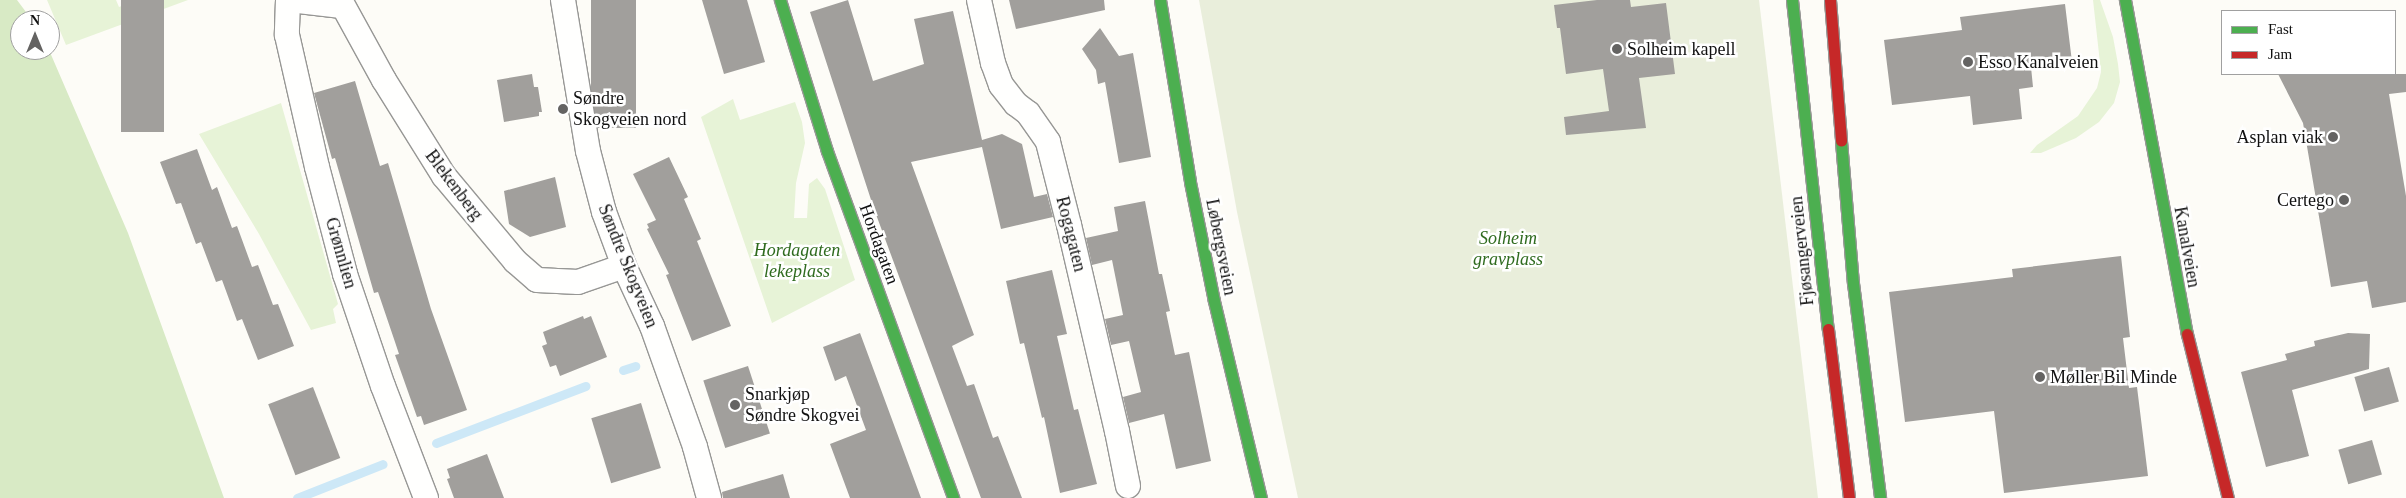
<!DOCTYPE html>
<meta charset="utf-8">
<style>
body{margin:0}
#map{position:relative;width:2406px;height:498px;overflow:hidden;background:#fdfcf7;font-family:"Times New Roman",serif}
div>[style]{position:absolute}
.green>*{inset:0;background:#e7f3d7}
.forest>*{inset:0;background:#d8eac5}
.cemetery>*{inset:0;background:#e9eedb}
.stream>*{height:9px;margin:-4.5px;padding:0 4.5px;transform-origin:4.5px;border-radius:4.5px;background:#cde8f7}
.building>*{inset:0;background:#a19f9c;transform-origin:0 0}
.roads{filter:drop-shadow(1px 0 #979795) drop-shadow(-1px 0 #979795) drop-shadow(0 1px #979795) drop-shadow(0 -1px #979795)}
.street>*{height:24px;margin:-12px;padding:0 12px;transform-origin:12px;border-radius:12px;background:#fffffe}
.fast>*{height:11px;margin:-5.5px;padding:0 5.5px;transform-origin:5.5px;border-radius:5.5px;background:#4caf50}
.jam>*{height:11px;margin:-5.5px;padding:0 5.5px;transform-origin:5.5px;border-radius:5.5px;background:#c62828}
.dots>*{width:14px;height:14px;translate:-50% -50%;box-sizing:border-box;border:2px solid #fff;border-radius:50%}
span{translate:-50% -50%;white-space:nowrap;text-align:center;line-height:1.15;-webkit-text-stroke:5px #fff;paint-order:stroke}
.poi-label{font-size:18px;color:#111}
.left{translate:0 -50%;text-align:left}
.right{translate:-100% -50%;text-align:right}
.street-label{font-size:18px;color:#111}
.park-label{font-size:18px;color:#2f6b1f;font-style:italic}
.legend{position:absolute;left:2221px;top:10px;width:175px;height:65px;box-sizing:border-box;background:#fff;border:1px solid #a0a0a0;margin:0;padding:6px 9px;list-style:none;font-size:15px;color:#111}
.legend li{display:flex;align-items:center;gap:10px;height:25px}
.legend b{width:25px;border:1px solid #a0a0a0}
.north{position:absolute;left:10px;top:10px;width:50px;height:50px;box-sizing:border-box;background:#fff;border:1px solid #a0a0a0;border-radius:50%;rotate:0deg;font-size:14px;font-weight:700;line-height:20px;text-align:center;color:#111}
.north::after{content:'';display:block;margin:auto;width:18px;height:22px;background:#646362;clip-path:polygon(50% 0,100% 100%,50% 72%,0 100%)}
</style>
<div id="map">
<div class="green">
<i style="clip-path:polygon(47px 0,116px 0,119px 7px,138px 0,188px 0,66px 45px)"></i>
<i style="clip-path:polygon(2093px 0,2100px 0,2113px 37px,2118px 64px,2120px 82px,2114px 103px,2099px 122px,2076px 138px,2041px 153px,2030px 153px,2037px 145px,2078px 116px,2097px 88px,2101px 72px)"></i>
<i style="clip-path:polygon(733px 99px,740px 120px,795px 102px,802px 122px,805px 143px,796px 183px,794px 218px,807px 218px,809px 184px,817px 178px,825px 189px,855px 280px,772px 323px,701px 117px)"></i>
<i style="clip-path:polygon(281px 103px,338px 304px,333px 309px,336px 323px,311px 330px,259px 234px,199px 134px)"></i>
</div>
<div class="forest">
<i style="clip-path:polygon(0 0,17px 0,32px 20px,20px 20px,20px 50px,49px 50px,128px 233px,224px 498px,0 498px)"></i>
</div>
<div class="cemetery">
<i style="clip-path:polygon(1199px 0,1759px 0,1818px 498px,1298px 498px,1237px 212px)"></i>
</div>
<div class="stream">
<i style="left:623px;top:370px;width:13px;rotate:-18deg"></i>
<i style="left:436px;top:443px;width:160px;rotate:-20.9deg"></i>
<i style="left:297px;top:498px;width:92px;rotate:-21.6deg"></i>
</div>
<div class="building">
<i style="left:121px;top:0;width:43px;height:132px"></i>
<i style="left:591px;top:0;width:45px;height:128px"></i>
<i style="clip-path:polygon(702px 0,747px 0,765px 62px,724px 74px)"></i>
<i style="clip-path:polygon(848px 0,873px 81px,924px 64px,914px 19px,953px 11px,982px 140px,1002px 134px,1022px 144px,1034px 197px,1047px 194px,1053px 217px,1001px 229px,982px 147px,911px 162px,974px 335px,952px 346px,967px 386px,974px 384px,993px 438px,998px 436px,1022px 498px,981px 498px,874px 209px,810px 12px)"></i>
<i style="clip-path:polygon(1009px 0,1104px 0,1105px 10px,1016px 29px)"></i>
<i style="clip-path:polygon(1597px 0,1630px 0,1631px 7px,1666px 3px,1675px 74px,1639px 78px,1646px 128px,1566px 135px,1564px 117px,1609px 111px,1603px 69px,1566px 74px,1560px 28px,1557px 28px,1554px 5px)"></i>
<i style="clip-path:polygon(2065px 4px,2072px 62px,2031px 67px,2033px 87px,2019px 89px,2022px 119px,1973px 125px,1970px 96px,1892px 105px,1884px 40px,1962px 30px,1960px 17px)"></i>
<i style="clip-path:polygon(1100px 28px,1119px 56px,1133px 53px,1151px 157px,1119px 163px,1105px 82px,1098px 84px,1096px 70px,1082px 49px)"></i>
<i style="clip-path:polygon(532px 74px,534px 87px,538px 87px,542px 112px,539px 112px,539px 116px,504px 122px,497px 80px)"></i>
<i style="clip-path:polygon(2278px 74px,2406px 74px,2406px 92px,2389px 94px,2406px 196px,2406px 302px,2372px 308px,2367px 281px,2331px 287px,2303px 123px)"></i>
<i style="clip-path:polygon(355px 81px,380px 166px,388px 163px,431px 309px,467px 410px,424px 425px,421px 416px,417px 417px,395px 355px,399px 354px,395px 342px,378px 292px,374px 293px,335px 158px,332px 159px,314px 93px)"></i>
<i style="clip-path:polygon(197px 149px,212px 190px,217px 187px,232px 228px,237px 226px,252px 267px,258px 265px,273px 305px,278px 304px,294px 346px,258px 360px,242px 319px,237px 321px,222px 280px,216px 282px,201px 242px,196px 244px,181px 203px,176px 204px,160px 162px)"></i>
<i style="clip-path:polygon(669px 157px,688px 197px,684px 199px,701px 239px,697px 241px,731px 326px,692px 341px,666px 275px,669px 274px,647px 229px,649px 228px,647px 224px,656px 220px,633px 174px)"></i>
<i style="clip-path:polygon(555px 177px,566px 227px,530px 237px,509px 224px,504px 191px)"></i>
<i style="clip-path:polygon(1145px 201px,1159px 274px,1162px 274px,1170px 311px,1166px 312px,1175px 355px,1189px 352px,1211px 461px,1176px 469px,1164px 414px,1129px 423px,1123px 397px,1141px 392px,1129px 341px,1111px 345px,1105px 319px,1123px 315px,1112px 260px,1092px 265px,1086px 238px,1118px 231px,1114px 207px)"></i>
<i style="clip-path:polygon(2121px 256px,2130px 337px,2123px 338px,2129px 388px,2137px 387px,2148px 476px,2004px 493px,1994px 411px,1905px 422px,1889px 292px,2013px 277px,2012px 269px)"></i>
<i style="clip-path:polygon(1052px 270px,1067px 334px,1057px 336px,1074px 410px,1078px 409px,1097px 484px,1060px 493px,1044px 417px,1042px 418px,1024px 343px,1020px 344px,1006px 281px)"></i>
<i style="clip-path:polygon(583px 316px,584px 319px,591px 316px,607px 357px,560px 376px,556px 365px,550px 367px,546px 356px,542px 346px,547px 344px,543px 332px)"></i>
<i style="clip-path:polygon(860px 333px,880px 387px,921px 498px,850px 498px,830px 444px,866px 430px,846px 376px,835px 381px,823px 347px)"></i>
<i style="clip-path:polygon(2348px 333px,2370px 334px,2369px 369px,2292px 390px,2309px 456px,2266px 467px,2241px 372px,2287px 360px,2285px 354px,2315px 346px,2314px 341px)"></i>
<i style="left:748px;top:366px;width:71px;height:47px;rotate:72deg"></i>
<i style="left:2389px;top:367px;width:36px;height:36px;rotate:74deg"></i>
<i style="left:313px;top:387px;width:76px;height:48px;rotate:69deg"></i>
<i style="left:641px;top:403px;width:68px;height:52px;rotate:73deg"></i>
<i style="left:2372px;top:440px;width:36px;height:35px;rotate:74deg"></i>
<i style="clip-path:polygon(487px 454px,504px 498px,454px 498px,447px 479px,450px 478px,447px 469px)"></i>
<i style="clip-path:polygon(783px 474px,790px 498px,723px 498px,722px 492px)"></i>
</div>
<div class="roads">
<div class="street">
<i style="left:288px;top:0;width:35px;rotate:92deg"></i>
<i style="left:287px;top:35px;width:135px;rotate:77.2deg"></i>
<i style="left:317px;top:167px;width:111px;rotate:75.3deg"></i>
<i style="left:345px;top:274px;width:118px;rotate:71.3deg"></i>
<i style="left:383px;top:386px;width:120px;rotate:69deg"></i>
<i style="left:290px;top:0;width:52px;rotate:6.6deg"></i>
<i style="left:340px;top:0;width:91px;rotate:61.2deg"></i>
<i style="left:384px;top:80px;width:113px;rotate:58deg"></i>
<i style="left:444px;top:176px;width:111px;rotate:50.1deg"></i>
<i style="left:515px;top:261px;width:29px;rotate:41deg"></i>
<i style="left:537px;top:280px;width:41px;rotate:2.8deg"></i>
<i style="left:578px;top:282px;width:49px;rotate:-19.2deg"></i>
<i style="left:563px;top:0;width:153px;rotate:80.6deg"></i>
<i style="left:588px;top:151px;width:63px;rotate:75.3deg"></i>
<i style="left:604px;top:212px;width:58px;rotate:69.7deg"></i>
<i style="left:624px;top:266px;width:66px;rotate:65deg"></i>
<i style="left:652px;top:326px;width:128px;rotate:70.4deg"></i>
<i style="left:695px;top:447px;width:53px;rotate:74.6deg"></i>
<i style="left:979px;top:0;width:65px;rotate:77.5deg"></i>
<i style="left:993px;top:63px;width:23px;rotate:70deg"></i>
<i style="left:1001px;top:85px;width:24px;rotate:52deg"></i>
<i style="left:1016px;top:104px;width:15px;rotate:37deg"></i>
<i style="left:1028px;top:113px;width:35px;rotate:55deg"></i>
<i style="left:1048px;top:142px;width:86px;rotate:75.8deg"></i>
<i style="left:1069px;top:225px;width:212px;rotate:76.9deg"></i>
<i style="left:1117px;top:431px;width:56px;rotate:78.7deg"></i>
</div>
<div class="fast">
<i style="left:780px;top:0;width:158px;rotate:72.7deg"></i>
<i style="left:827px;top:151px;width:369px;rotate:70deg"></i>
<i style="left:1160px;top:0;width:184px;rotate:80.6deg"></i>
<i style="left:1190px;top:182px;width:121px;rotate:78.6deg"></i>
<i style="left:1214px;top:301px;width:203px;rotate:76.6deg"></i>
<i style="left:1792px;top:0;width:331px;rotate:83.8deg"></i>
<i style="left:2125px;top:0;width:340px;rotate:79.5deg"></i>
<i style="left:1841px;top:141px;width:143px;rotate:85.2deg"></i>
<i style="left:1853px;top:283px;width:217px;rotate:82.8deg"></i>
</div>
<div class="jam">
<i style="left:1830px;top:0;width:141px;rotate:85.5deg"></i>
<i style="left:1828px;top:329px;width:170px;rotate:82.9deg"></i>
<i style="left:2187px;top:334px;width:169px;rotate:76deg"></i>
</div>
</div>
<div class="dots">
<i style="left:1617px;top:49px;background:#646362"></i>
<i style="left:1968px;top:62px;background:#646362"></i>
<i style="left:563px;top:109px;background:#646362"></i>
<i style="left:2333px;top:137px;background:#646362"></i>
<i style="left:2344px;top:200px;background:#646362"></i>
<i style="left:2040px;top:377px;background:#646362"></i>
<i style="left:735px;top:405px;background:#646362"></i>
</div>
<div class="poi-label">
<span class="left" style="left:1627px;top:49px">Solheim kapell</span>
<span class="left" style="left:1978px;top:62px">Esso Kanalveien</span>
<span class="left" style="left:573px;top:109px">Søndre<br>Skogveien nord</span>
<span class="right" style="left:2323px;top:137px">Asplan viak</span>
<span class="right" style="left:2334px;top:200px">Certego</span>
<span class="left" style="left:2050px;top:377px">Møller Bil Minde</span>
<span class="left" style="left:745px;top:405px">Snarkjøp<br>Søndre Skogvei</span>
</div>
<div class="street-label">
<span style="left:454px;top:185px;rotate:53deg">Blekenberg</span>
<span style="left:1071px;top:234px;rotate:76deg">Rogagaten</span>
<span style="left:879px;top:244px;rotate:70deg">Hordagaten</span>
<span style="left:1221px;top:247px;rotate:79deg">Løbergsveien</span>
<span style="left:2187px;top:247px;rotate:80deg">Kanalveien</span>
<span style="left:1802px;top:251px;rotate:-96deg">Fjøsangerveien</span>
<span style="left:341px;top:253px;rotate:74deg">Grønnlien</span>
<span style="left:628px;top:266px;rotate:68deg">Søndre Skogveien</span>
</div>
<div class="park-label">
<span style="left:1508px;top:249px">Solheim<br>gravplass</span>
<span style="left:797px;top:261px">Hordagaten<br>lekeplass</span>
</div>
<ul class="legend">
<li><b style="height:6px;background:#4caf50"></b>Fast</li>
<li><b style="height:6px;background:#c62828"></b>Jam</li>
</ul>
<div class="north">N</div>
</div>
